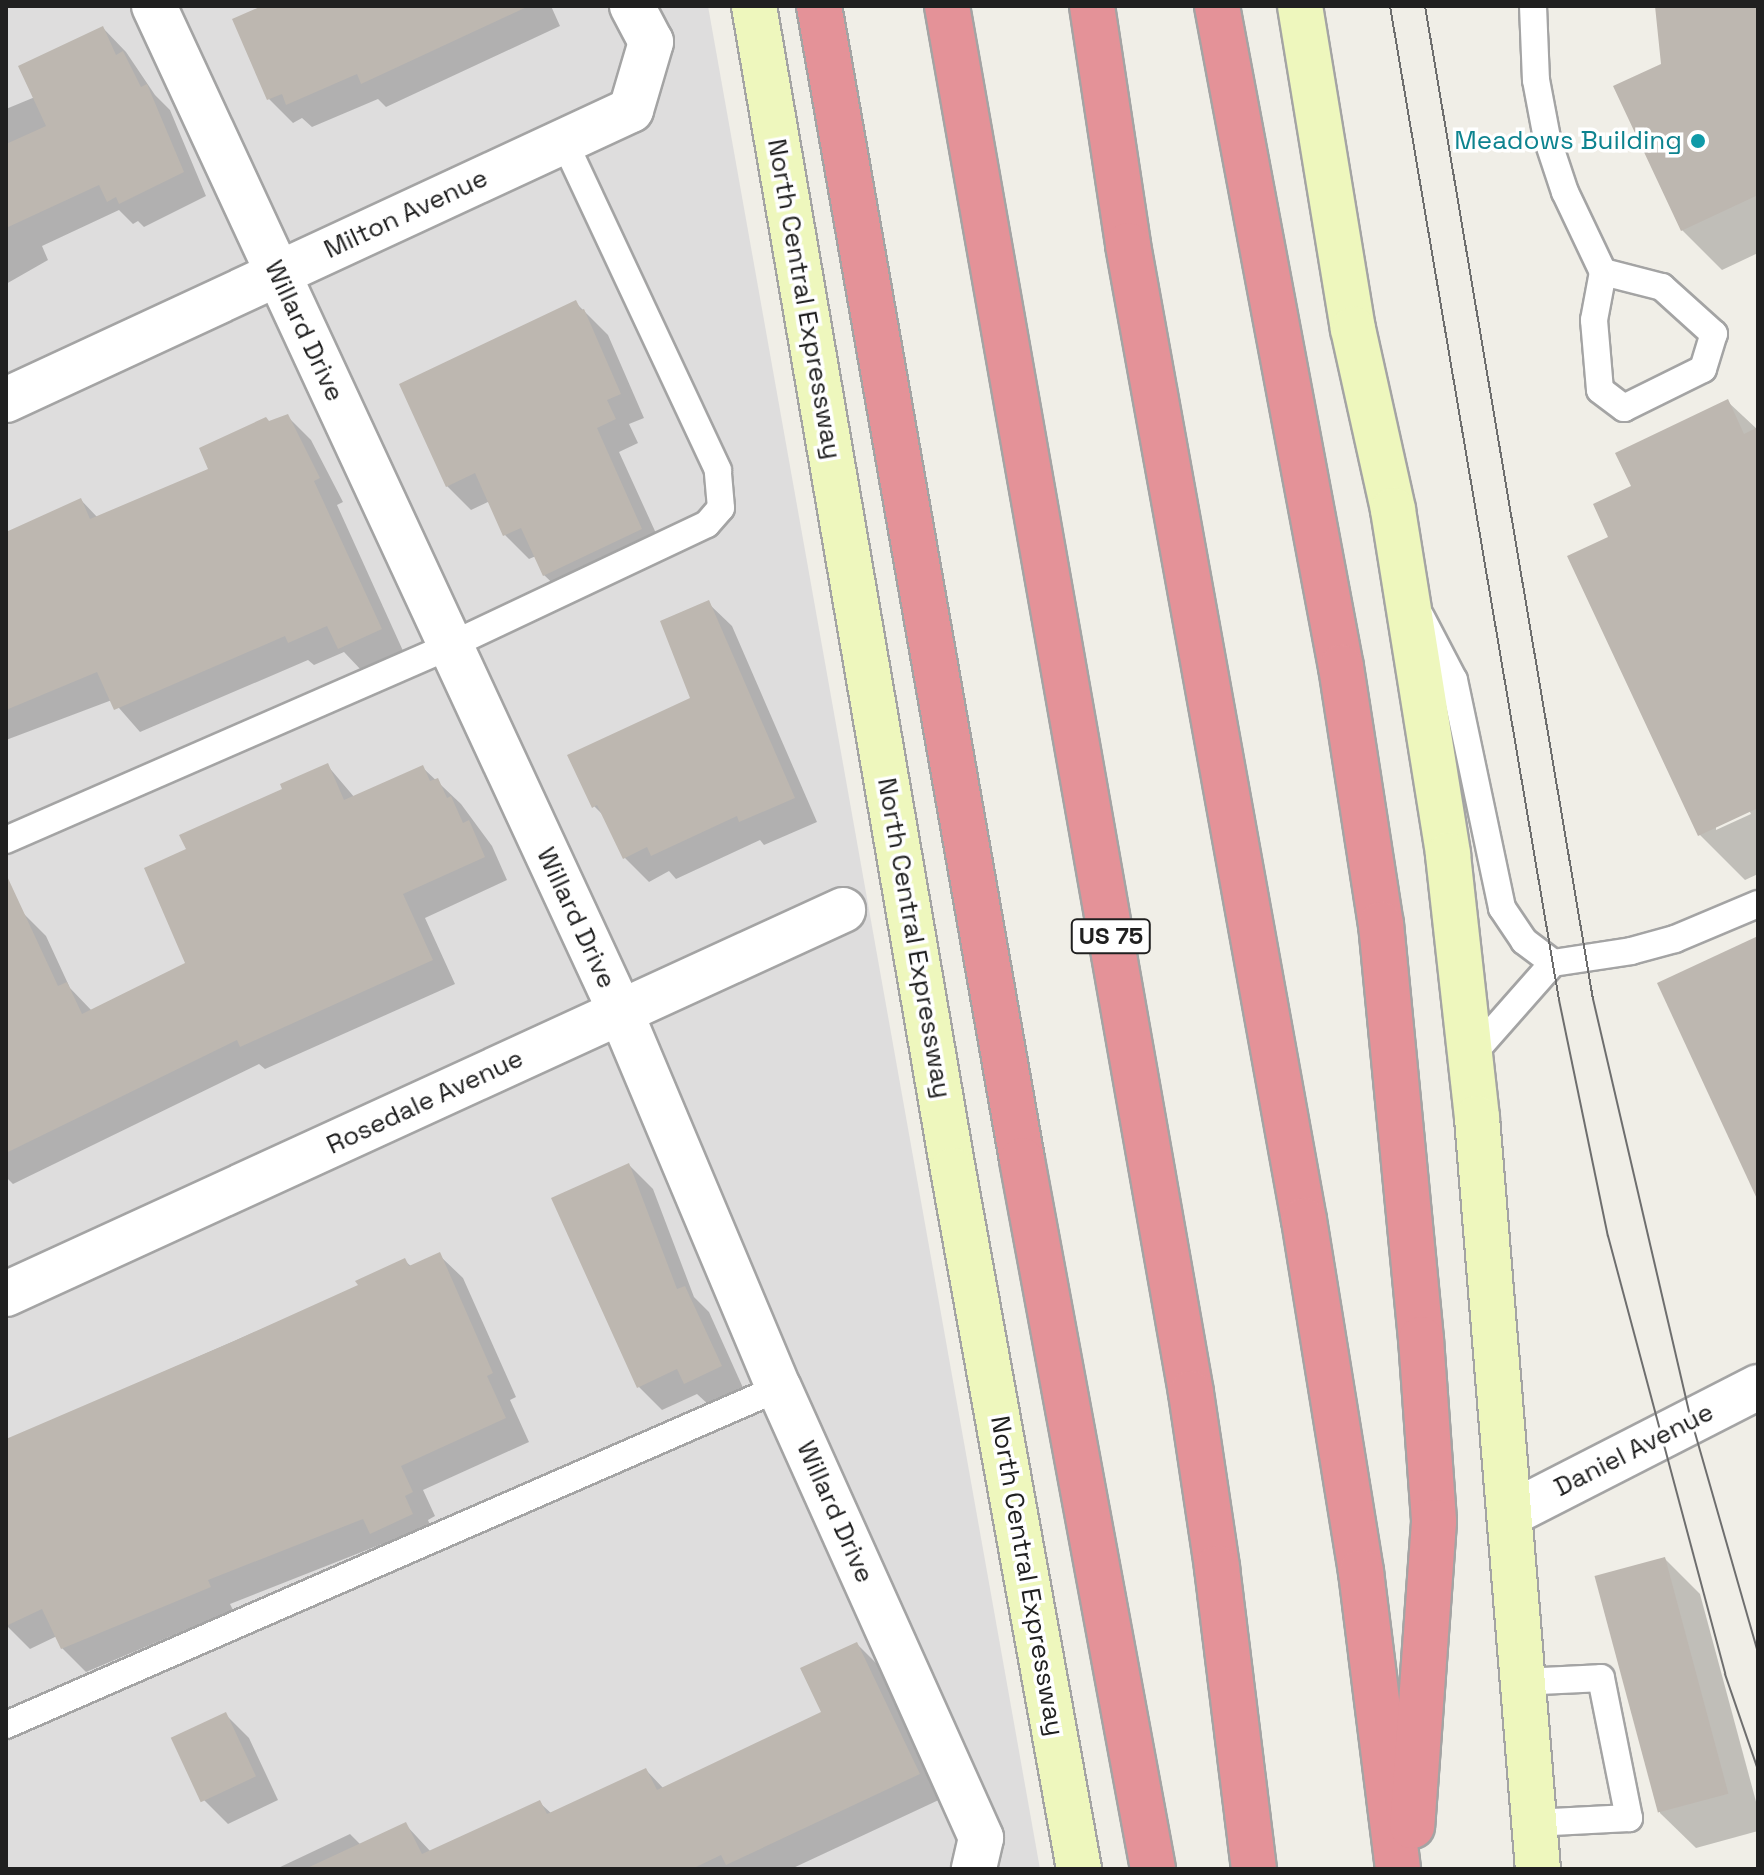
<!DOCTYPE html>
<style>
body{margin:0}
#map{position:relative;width:1764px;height:1875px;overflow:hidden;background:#f0eee7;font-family:"Space Grotesk",sans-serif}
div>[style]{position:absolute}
.residential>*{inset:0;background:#dedddd}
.shadow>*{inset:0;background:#0003}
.building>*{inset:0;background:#bdb7b0;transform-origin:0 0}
.roads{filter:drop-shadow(2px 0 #a4a4a4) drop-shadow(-2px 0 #a4a4a4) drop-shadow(0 2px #a4a4a4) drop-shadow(0 -2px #a4a4a4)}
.lane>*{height:26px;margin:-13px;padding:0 13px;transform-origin:13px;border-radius:13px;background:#fff}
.street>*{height:44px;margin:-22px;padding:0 22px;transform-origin:22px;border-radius:22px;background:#fff}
.secondary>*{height:44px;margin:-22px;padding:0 22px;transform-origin:22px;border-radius:22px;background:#eef7bd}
.highway>*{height:44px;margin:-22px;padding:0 22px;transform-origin:22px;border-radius:22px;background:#e49298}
.tram>*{height:2px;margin:-1px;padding:0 1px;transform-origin:1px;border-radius:1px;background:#6e6e6e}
.dots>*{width:22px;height:22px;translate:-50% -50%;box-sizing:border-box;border:4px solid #fff;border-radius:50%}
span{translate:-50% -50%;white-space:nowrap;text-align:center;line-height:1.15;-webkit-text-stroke:7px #fff;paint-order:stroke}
.shield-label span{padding:2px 6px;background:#fff;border:2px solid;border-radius:6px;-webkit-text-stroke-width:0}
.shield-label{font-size:24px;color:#202020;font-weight:700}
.culture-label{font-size:26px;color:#0d838f}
.right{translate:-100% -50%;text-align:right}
.street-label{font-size:26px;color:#202020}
.frame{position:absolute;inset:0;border:8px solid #202020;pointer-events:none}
</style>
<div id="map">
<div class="residential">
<i style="clip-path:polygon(6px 6px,708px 6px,1040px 1869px,6px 1869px)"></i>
</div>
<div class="shadow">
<i style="clip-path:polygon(267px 6px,551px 6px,560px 26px,386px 107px,378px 99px,312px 127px,302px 118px,293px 123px,269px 99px)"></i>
<i style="clip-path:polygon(1657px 6px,1758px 6px,1758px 253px,1722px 270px,1682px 230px)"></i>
<i style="clip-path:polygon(103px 28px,126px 52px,155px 95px,170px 110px,206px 196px,144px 227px,138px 221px,133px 224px,119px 210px,42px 246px,48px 260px,6px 284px,6px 109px,35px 97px)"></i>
<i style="clip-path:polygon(576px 303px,608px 335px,644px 418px,629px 424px,638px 443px,619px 452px,665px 553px,568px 598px,544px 575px,536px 556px,529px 559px,505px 535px,490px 501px,471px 510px,447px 486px)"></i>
<i style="clip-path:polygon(evenodd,1728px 402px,1758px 430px,1758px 874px,1745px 880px,1700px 835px,1611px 537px,1633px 487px,1728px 402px,1749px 810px,1751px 814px,1716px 830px,1716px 825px,1749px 810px)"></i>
<i style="clip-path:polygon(287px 416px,311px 440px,343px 502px,337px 505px,404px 653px,363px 672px,344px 652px,314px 665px,308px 660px,140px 732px,112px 700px,6px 740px,6px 536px,81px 500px,98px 518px,211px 470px,270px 423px)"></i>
<i style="clip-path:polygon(708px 603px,732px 626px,817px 822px,764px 845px,760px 840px,676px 879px,669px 871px,649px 882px,625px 858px,607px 819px,594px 806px,692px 699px)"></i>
<i style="clip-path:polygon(327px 765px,355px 798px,422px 767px,461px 804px,492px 846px,507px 880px,425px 918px,455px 984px,265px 1069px,259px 1064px,13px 1184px,6px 1177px,6px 919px,22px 912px,46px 936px,70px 988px,92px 1011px,188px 964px,189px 850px)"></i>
<i style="clip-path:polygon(629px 1165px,653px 1189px,694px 1297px,709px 1312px,744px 1390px,710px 1406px,697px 1394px,662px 1410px,639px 1387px)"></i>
<i style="clip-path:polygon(439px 1255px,463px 1278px,516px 1397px,510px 1400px,529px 1442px,423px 1490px,435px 1516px,428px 1520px,435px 1538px,395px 1557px,382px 1544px,230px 1604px,233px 1610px,86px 1672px,62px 1648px,57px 1636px,30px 1649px,6px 1625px,6px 1441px,360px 1286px,405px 1261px,412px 1267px)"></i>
<i style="clip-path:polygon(1665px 1559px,1700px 1594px,1758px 1809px,1758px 1831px,1696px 1848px,1660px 1813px)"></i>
<i style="clip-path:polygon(857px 1644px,881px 1668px,943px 1798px,791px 1869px,276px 1869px,350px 1834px,361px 1845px,405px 1824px,431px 1852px,540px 1803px,552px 1814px,646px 1770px,664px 1789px,824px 1712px)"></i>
<i style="clip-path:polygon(225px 1714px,249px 1738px,278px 1800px,228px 1824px,204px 1800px,174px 1739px)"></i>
</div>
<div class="building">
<i style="clip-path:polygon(262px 6px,529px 6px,361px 84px,357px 74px,286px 105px,282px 94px,267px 100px,232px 19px)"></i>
<i style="clip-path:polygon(1655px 6px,1758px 6px,1758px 195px,1681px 231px,1613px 86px,1661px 64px)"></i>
<i style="clip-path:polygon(103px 26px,116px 55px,123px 51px,141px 87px,147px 84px,184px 172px,119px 204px,116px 197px,107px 202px,99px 185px,6px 228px,6px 144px,46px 126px,18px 66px)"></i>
<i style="clip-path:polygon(576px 300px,581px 310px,584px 309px,621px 394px,607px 400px,616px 419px,597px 428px,642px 529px,543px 576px,521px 528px,503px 536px,475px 473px,446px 487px,399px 384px)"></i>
<i style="clip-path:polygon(1728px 399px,1744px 434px,1758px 427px,1758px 808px,1698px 836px,1567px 556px,1608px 537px,1593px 504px,1631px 486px,1615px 453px)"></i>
<i style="clip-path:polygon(288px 414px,320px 478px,314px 481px,382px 629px,338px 649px,327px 626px,288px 643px,285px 636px,114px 710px,97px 672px,6px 710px,6px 532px,81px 498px,90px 519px,208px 469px,199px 448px,266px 417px,269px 421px)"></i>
<i style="clip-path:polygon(709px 600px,795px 798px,739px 822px,737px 816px,651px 856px,647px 847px,623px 859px,597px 805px,592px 808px,567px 755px,690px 698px,660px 621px)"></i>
<i style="clip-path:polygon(328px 763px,344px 800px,423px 765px,430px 781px,438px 778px,447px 798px,451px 796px,463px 823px,469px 820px,485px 857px,403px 894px,433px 960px,240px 1047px,237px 1040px,6px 1153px,6px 874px,58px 986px,67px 982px,82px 1014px,185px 963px,144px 868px,186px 849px,179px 835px,282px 789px,280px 784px)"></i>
<i style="clip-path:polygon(1758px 936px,1758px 1201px,1657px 983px)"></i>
<i style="clip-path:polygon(629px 1163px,677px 1289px,685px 1286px,722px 1366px,684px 1384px,677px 1369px,637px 1388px,551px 1198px)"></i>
<i style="clip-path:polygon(440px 1252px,493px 1373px,487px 1376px,506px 1418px,401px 1466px,413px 1492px,405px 1496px,413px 1514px,370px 1534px,363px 1519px,208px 1580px,211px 1587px,61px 1649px,42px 1609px,6px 1626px,6px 1439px,234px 1341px,358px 1285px,355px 1281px,405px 1258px,409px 1266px)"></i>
<i style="left:1665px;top:1557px;width:245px;height:73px;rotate:75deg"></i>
<i style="clip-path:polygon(857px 1642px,920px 1774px,726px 1865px,721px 1855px,692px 1869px,305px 1869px,406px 1822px,422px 1854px,540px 1800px,547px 1814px,646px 1768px,657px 1790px,821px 1712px,800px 1668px)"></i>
<i style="left:226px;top:1712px;width:71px;height:61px;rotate:65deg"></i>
</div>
<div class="roads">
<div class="lane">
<i style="left:1533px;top:6px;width:74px;rotate:87.7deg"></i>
<i style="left:1536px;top:80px;width:59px;rotate:79.3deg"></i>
<i style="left:1547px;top:138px;width:57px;rotate:71.6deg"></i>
<i style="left:1565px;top:192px;width:89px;rotate:64.6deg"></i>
<i style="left:1603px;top:272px;width:49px;rotate:100.6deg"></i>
<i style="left:1594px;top:320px;width:70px;rotate:85.1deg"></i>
<i style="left:1600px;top:390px;width:30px;rotate:37deg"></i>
<i style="left:1624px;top:408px;width:88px;rotate:-26.3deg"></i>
<i style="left:1703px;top:369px;width:37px;rotate:-73deg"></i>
<i style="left:1714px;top:334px;width:70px;rotate:-137.9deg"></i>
<i style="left:1662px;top:287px;width:61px;rotate:-165.7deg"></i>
<i style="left:1421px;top:617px;width:71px;rotate:62.4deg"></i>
<i style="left:1454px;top:680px;width:233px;rotate:78.1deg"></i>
<i style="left:1502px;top:908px;width:40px;rotate:56deg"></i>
<i style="left:1524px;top:941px;width:36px;rotate:37deg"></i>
<i style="left:6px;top:840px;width:484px;rotate:-23.6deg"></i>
<i style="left:449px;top:646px;width:285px;rotate:-25.3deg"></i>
<i style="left:707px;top:524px;width:21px;rotate:-49deg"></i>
<i style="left:721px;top:508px;width:38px;rotate:-95deg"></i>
<i style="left:718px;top:470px;width:363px;rotate:-115.1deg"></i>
<i style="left:1470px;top:1057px;width:125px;rotate:-48.6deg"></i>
<i style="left:1553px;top:963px;width:79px;rotate:-8.7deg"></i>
<i style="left:1631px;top:951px;width:46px;rotate:-15.3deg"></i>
<i style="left:1675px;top:939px;width:90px;rotate:-22.9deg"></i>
<i style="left:1520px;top:1682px;width:81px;rotate:-2.8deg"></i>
<i style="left:1601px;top:1678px;width:143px;rotate:78.7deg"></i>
<i style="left:1629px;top:1818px;width:96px;rotate:177deg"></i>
<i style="left:6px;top:1725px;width:843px;rotate:-23.56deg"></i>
</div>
<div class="street">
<i style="left:154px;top:6px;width:1110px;rotate:65.12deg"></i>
<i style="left:621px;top:1013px;width:407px;rotate:67.2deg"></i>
<i style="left:779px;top:1388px;width:493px;rotate:65.8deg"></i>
<i style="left:981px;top:1838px;width:32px;rotate:103deg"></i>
<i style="left:6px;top:400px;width:689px;rotate:-24.89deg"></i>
<i style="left:631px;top:110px;width:71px;rotate:-73.6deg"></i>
<i style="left:651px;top:42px;width:41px;rotate:-117.8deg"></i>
<i style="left:6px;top:1294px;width:921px;rotate:-24.64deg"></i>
<i style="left:1510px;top:1514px;width:279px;rotate:-27.1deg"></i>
</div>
<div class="secondary">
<i style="left:754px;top:6px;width:1181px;rotate:80.3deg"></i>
<i style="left:953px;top:1170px;width:710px;rotate:79.78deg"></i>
<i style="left:1300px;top:6px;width:327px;rotate:80.7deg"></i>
<i style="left:1353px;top:329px;width:185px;rotate:77.5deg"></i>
<i style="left:1393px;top:510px;width:349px;rotate:80.9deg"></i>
<i style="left:1448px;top:855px;width:265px;rotate:83.7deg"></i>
<i style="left:1477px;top:1118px;width:753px;rotate:85.36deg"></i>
</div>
<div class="highway">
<i style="left:819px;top:6px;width:1172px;rotate:80.02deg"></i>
<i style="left:1022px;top:1160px;width:721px;rotate:79.53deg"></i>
<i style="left:947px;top:6px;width:1408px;rotate:80.02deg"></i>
<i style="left:1191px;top:1393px;width:177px;rotate:81.5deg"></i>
<i style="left:1217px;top:1568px;width:303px;rotate:83deg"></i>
<i style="left:1092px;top:6px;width:242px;rotate:81.4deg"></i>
<i style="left:1128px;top:245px;width:991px;rotate:79.77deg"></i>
<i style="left:1304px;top:1220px;width:357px;rotate:80.8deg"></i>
<i style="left:1361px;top:1572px;width:299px;rotate:82.9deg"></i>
<i style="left:1217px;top:6px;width:673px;rotate:79.38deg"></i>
<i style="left:1341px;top:667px;width:260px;rotate:81.2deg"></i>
<i style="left:1381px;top:924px;width:417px;rotate:84.5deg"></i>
<i style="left:1421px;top:1339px;width:183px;rotate:85.9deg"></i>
<i style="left:1434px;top:1522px;width:305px;rotate:94.1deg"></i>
</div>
</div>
<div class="tram">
<i style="left:1390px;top:6px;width:1008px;rotate:80.35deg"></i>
<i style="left:1559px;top:1000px;width:241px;rotate:78.3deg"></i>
<i style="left:1608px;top:1236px;width:453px;rotate:75deg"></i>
<i style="left:1725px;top:1674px;width:102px;rotate:71deg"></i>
<i style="left:1425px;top:6px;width:1007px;rotate:80.4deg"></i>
<i style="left:1593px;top:999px;width:431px;rotate:76.9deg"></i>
<i style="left:1691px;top:1419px;width:243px;rotate:74deg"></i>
</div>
<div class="dots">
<i style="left:1698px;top:141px;background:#0f9aa8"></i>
</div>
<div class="shield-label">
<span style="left:1111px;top:936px">US 75</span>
</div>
<div class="culture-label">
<span class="right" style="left:1682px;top:141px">Meadows Building</span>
</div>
<div class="street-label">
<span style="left:406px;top:214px;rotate:-25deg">Milton Avenue</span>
<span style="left:804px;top:299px;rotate:80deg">North Central Expressway</span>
<span style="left:304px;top:331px;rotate:65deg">Willard Drive</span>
<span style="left:576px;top:918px;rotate:65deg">Willard Drive</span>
<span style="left:914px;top:938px;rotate:80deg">North Central Expressway</span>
<span style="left:425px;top:1102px;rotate:-25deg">Rosedale Avenue</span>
<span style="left:1634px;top:1450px;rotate:-27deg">Daniel Avenue</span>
<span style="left:835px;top:1512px;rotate:66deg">Willard Drive</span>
<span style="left:1027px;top:1576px;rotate:80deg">North Central Expressway</span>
</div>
<div class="frame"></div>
</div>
